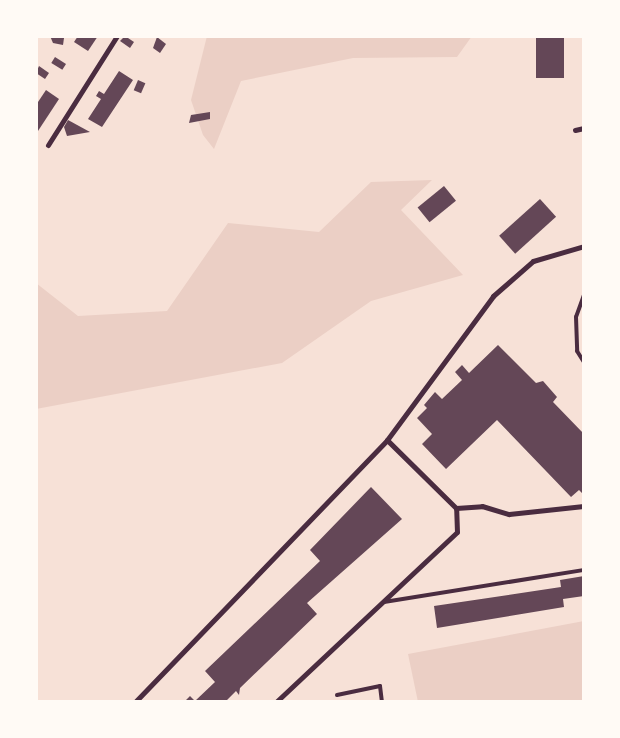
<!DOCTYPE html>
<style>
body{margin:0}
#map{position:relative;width:620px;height:738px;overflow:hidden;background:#f7e1d7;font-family:Montserrat,sans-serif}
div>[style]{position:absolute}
.green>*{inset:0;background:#ebcfc5}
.building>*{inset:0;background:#644757;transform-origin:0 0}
.service>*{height:4px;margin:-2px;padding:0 2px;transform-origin:2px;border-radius:2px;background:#4a2c40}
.minor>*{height:5px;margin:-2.5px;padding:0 2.5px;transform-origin:2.5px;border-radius:2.5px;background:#4a2c40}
span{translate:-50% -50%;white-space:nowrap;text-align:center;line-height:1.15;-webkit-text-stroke:5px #fffaf5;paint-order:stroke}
.frame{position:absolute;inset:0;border:38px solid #fffaf5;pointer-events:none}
</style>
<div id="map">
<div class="green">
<i style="clip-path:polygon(207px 36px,472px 36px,457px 57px,353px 58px,241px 81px,214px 149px,203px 135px,191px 100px)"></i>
<i style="clip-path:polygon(432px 180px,401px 210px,463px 275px,371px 301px,282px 363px,36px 409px,36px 283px,78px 316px,167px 311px,228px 223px,319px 232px,371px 182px)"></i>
<i style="clip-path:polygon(584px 621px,584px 702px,418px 702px,408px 654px)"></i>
</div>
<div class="building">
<i style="clip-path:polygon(50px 36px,64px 38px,63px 45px,53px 43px)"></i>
<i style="clip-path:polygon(78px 36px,98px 36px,88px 51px,74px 42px)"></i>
<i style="clip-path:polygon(125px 36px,134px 42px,130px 48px,120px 41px)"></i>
<i style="left:536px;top:36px;width:28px;height:42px"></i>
<i style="clip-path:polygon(157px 37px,166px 44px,160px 53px,153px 48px)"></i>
<i style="left:55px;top:57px;width:13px;height:7px;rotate:32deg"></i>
<i style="clip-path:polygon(39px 66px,49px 73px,45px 79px,36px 73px)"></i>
<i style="clip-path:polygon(119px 71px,133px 80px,102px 127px,88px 119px,101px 99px,96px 96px,99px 91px,104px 94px)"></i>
<i style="left:138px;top:80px;width:8px;height:11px;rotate:23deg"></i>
<i style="clip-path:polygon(46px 90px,59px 99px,36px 134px,36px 105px)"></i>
<i style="clip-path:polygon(210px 112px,210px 119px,189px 123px,191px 115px)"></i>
<i style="clip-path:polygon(68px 120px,90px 132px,67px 136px,64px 127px)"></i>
<i style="left:444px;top:186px;width:19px;height:34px;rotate:51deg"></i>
<i style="left:540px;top:199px;width:24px;height:55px;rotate:48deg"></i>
<i style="clip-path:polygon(498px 345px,536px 383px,543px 381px,557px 397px,553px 402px,584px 434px,584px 495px,579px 490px,571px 497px,497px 420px,446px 469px,422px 444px,432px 434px,417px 418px,427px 408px,424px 405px,435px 392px,442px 399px,462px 380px,455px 372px,462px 365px,469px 373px)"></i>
<i style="clip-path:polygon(371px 487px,402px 519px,307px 603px,317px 614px,240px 688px,239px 695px,236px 691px,225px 702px,184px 702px,190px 696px,195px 701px,215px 682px,205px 671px,320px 561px,310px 550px)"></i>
<i style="clip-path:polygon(584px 576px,584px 596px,563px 599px,564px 607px,437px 628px,434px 606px,561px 587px,560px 580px)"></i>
</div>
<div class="service">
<i style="left:584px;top:295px;width:23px;rotate:110deg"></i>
<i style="left:576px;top:317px;width:34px;rotate:88deg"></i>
<i style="left:577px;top:351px;width:13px;rotate:58deg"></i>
<i style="left:384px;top:602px;width:203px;rotate:-9.1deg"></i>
<i style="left:337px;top:695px;width:44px;rotate:-11.8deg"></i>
<i style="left:380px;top:686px;width:16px;rotate:83deg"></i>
</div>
<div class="minor">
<i style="left:575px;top:130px;width:9px;rotate:-13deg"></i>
<i style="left:48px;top:145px;width:129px;rotate:-57.7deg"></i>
<i style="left:456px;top:508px;width:26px;rotate:-4deg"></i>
<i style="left:482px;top:506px;width:28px;rotate:17deg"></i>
<i style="left:509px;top:514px;width:75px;rotate:-6.1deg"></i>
<i style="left:135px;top:702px;width:364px;rotate:-46.1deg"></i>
<i style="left:387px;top:440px;width:179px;rotate:-53.6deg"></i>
<i style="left:493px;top:296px;width:53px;rotate:-41.2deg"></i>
<i style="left:533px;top:261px;width:53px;rotate:-16.4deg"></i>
<i style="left:276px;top:702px;width:248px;rotate:-43.2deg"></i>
<i style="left:457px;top:532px;width:24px;rotate:-92deg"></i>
<i style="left:456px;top:508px;width:97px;rotate:-135.4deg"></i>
</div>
<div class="frame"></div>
</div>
